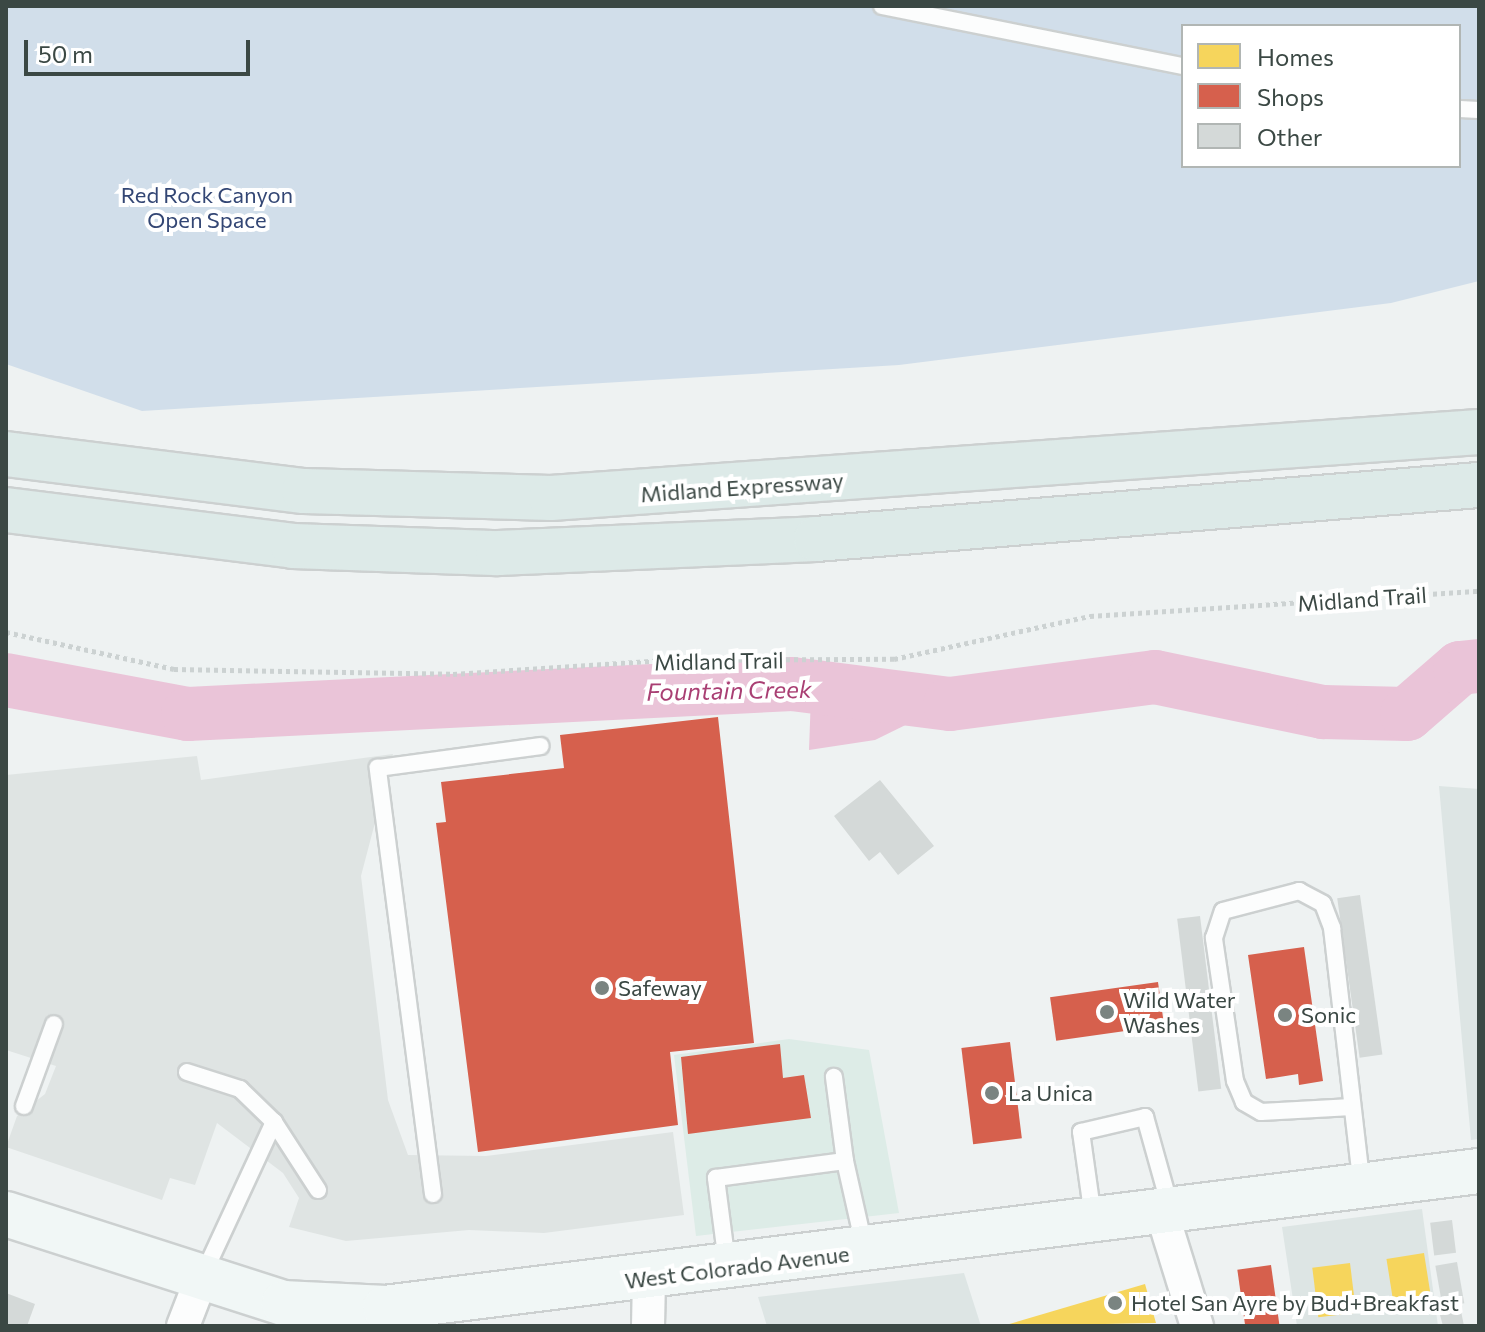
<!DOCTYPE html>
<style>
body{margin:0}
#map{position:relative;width:1485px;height:1332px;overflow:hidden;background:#eef2f2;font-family:Commissioner,sans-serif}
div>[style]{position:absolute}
.residential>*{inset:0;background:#dde5e4}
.commercial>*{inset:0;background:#ddece7}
.green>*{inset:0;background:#d1deea}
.parking>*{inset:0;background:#dfe4e3}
.water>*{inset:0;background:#eac4d8}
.homes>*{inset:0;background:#f6d55c;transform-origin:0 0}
.shops>*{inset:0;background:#d6604d;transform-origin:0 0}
.river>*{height:54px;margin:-27px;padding:0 27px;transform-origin:27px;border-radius:27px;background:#eac4d8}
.building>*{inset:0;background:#d4d9d8;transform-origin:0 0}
.path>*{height:5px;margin-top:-2.5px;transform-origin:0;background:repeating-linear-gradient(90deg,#ccd2d2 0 4px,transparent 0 8px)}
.roads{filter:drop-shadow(2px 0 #ccd0d0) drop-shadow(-2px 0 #ccd0d0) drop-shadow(0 2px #ccd0d0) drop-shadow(0 -2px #ccd0d0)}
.lane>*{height:16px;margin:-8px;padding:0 8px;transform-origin:8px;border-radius:8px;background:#fcfdfd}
.street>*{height:32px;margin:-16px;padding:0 16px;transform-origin:16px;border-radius:16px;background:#fcfdfd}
.secondary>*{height:44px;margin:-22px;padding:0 22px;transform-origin:22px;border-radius:22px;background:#f1f7f6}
.highway>*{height:44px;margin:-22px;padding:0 22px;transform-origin:22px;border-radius:22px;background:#ddeae8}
.dots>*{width:22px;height:22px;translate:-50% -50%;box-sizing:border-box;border:4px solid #fff;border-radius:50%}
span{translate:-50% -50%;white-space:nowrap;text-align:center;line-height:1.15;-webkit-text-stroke:8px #fff;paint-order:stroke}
.park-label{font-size:22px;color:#334674}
.street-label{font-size:22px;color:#3b4844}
.poi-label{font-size:22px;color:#3b4844}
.left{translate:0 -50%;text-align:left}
.water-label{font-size:24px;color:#a93f73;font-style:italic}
.frame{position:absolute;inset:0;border:8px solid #3b4844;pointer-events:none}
.legend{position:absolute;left:1181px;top:24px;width:280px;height:144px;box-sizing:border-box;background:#fff;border:2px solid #b1b6b4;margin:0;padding:10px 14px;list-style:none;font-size:24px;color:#3b4844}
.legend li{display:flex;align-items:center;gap:16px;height:40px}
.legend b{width:40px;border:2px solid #b1b6b4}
.scale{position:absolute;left:24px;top:40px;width:226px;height:36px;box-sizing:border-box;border:4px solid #3b4844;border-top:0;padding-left:10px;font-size:24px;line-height:28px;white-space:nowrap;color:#3b4844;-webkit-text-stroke:6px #fff;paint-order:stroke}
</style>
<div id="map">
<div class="residential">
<i style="clip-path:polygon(1439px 786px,1479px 789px,1479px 1139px,1471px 1140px)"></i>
<i style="clip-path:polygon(1422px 1209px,1438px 1326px,1297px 1326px,1282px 1227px)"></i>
<i style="clip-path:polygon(964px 1273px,981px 1326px,767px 1326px,758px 1297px)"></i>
</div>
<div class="commercial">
<i style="clip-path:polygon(789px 1039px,869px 1050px,899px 1213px,696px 1236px,674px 1055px)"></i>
</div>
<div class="green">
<i style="clip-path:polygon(evenodd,6px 6px,1479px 6px,1479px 281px,1391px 303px,899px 365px,142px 411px,6px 364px,6px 6px,1183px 26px,1459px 26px,1459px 166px,1183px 166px,1183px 26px)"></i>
</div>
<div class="parking">
<i style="clip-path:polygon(393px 754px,361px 876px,388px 1100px,408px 1155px,486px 1156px,673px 1132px,684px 1215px,544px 1233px,469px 1230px,346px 1241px,289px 1227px,299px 1198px,283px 1173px,217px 1123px,195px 1185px,170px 1178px,162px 1200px,6px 1147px,17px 1116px,45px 1094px,56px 1066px,6px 1050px,6px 775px,197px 756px,201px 780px)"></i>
</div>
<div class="water">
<i style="clip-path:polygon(812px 668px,881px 672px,933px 691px,934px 711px,875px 740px,809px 750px)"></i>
</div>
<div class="homes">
<i style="left:1424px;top:1253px;width:50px;height:38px;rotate:81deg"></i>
<i style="left:1350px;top:1263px;width:50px;height:38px;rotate:83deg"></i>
<i style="clip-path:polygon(1145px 1284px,1156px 1323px,1006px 1326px,1006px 1325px)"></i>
</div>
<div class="shops">
<i style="clip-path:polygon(718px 717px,754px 1043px,670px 1052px,678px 1125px,478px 1152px,436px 823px,446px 822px,441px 782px,564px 768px,560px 735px)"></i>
<i style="clip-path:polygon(1304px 947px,1323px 1081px,1299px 1085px,1298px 1074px,1266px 1079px,1248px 955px)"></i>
<i style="left:1158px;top:982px;width:44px;height:109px;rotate:82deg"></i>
<i style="left:1010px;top:1042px;width:97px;height:49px;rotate:83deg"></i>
<i style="clip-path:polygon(780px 1044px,783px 1078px,804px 1075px,811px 1118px,688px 1134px,681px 1057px)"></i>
<i style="left:1271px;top:1265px;width:62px;height:34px;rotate:82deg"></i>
</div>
<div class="river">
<i style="left:6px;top:680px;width:185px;rotate:10.6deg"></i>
<i style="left:188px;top:714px;width:605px;rotate:-2.84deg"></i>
<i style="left:792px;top:684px;width:159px;rotate:7.2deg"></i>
<i style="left:950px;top:704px;width:207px;rotate:-7.5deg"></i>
<i style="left:1155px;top:677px;width:172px;rotate:11.8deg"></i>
<i style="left:1323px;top:712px;width:84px;rotate:1.4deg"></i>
<i style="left:1407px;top:714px;width:70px;rotate:-41deg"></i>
<i style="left:1460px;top:668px;width:19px;rotate:-6deg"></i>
</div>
<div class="building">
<i style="clip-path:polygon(880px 780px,934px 846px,898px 875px,880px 852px,869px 861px,834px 816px)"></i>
<i style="left:1360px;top:895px;width:161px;height:23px;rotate:82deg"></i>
<i style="left:1200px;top:916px;width:174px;height:23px;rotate:83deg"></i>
<i style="left:1452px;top:1220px;width:33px;height:22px;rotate:83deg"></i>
<i style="left:1457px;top:1262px;width:42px;height:22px;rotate:80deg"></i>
<i style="clip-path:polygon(6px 1293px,35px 1304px,27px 1326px,6px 1326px)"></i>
<i style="clip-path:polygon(1461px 1311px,1464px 1326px,1443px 1326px,1440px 1315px)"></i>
</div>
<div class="path">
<i style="left:6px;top:632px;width:172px;rotate:12.4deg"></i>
<i style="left:174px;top:669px;width:279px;rotate:1deg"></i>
<i style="left:453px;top:674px;width:213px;rotate:-3.8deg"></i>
<i style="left:666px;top:660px;width:228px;rotate:-0.3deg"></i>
<i style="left:894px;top:659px;width:201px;rotate:-12.4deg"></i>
<i style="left:1090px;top:616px;width:390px;rotate:-3.7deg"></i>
</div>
<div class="roads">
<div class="lane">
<i style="left:882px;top:6px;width:307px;rotate:11.3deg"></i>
<i style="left:1459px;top:109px;width:20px;rotate:3deg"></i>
<i style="left:187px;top:1072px;width:56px;rotate:17.8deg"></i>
<i style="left:240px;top:1089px;width:47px;rotate:44.1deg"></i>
<i style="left:24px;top:1106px;width:87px;rotate:-69.9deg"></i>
<i style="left:1352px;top:1107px;width:91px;rotate:176.9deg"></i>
<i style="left:1261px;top:1112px;width:20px;rotate:-150deg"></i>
<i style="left:1244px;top:1102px;width:23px;rotate:-113deg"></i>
<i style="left:1235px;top:1081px;width:145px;rotate:-98.4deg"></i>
<i style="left:1214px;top:938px;width:28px;rotate:-72deg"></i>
<i style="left:1223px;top:911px;width:79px;rotate:-14.7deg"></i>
<i style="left:1299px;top:891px;width:27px;rotate:28deg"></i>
<i style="left:1323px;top:904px;width:26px;rotate:69deg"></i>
<i style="left:1332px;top:928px;width:260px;rotate:83.4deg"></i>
<i style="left:845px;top:1161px;width:86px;rotate:77.3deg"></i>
<i style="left:433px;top:1194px;width:430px;rotate:-97.4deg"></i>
<i style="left:378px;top:768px;width:164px;rotate:-7.7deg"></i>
<i style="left:1093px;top:1217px;width:86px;rotate:-98deg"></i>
<i style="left:1081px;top:1132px;width:66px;rotate:-13.2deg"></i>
<i style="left:1145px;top:1117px;width:97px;rotate:74.4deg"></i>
<i style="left:727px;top:1263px;width:86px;rotate:-97.4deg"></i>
<i style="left:716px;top:1178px;width:130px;rotate:-7.5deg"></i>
<i style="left:845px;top:1161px;width:85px;rotate:-97.5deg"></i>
<i style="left:203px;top:1275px;width:169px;rotate:-65.1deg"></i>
<i style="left:274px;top:1122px;width:81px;rotate:57.1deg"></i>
</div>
<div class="street">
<i style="left:1162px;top:1213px;width:118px;rotate:72.8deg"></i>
<i style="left:183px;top:1326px;width:47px;rotate:-68.9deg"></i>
<i style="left:648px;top:1326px;width:48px;rotate:-88.8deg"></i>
</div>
<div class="secondary">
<i style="left:6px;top:1214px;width:292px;rotate:17.8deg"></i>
<i style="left:284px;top:1303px;width:101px;rotate:2.8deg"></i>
<i style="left:385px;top:1308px;width:1103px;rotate:-7.14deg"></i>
</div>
<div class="highway">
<i style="left:6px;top:454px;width:300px;rotate:7.1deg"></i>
<i style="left:304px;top:491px;width:247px;rotate:1.6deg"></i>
<i style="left:551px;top:498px;width:930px;rotate:-4.07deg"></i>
<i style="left:6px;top:510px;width:289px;rotate:7.1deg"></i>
<i style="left:293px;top:546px;width:205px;rotate:2deg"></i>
<i style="left:498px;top:553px;width:318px;rotate:-2.5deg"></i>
<i style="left:816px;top:539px;width:665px;rotate:-4.66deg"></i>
</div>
</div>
<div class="dots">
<i style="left:602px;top:988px;background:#7a8481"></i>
<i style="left:1107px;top:1012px;background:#7a8481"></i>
<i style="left:1285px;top:1015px;background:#7a8481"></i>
<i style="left:992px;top:1093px;background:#7a8481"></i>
<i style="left:1115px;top:1303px;background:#7a8481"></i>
</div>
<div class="park-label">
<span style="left:207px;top:207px">Red Rock Canyon<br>Open Space</span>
</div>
<div class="street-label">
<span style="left:742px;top:487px;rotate:-4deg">Midland Expressway</span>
<span style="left:1362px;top:599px;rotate:-4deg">Midland Trail</span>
<span style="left:719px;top:661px;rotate:-1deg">Midland Trail</span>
<span style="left:737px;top:1267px;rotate:-7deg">West Colorado Avenue</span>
</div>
<div class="poi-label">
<span class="left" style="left:618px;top:988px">Safeway</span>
<span class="left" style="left:1123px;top:1012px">Wild Water<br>Washes</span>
<span class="left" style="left:1301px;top:1015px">Sonic</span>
<span class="left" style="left:1008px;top:1093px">La Unica</span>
<span class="left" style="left:1131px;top:1303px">Hotel San Ayre by Bud+Breakfast</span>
</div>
<div class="water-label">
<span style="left:729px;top:690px;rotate:-1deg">Fountain Creek</span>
</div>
<div class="frame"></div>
<ul class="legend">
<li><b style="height:22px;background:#f6d55c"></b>Homes</li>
<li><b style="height:22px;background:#d6604d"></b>Shops</li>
<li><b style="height:22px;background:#d4d9d8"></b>Other</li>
</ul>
<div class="scale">50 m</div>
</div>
